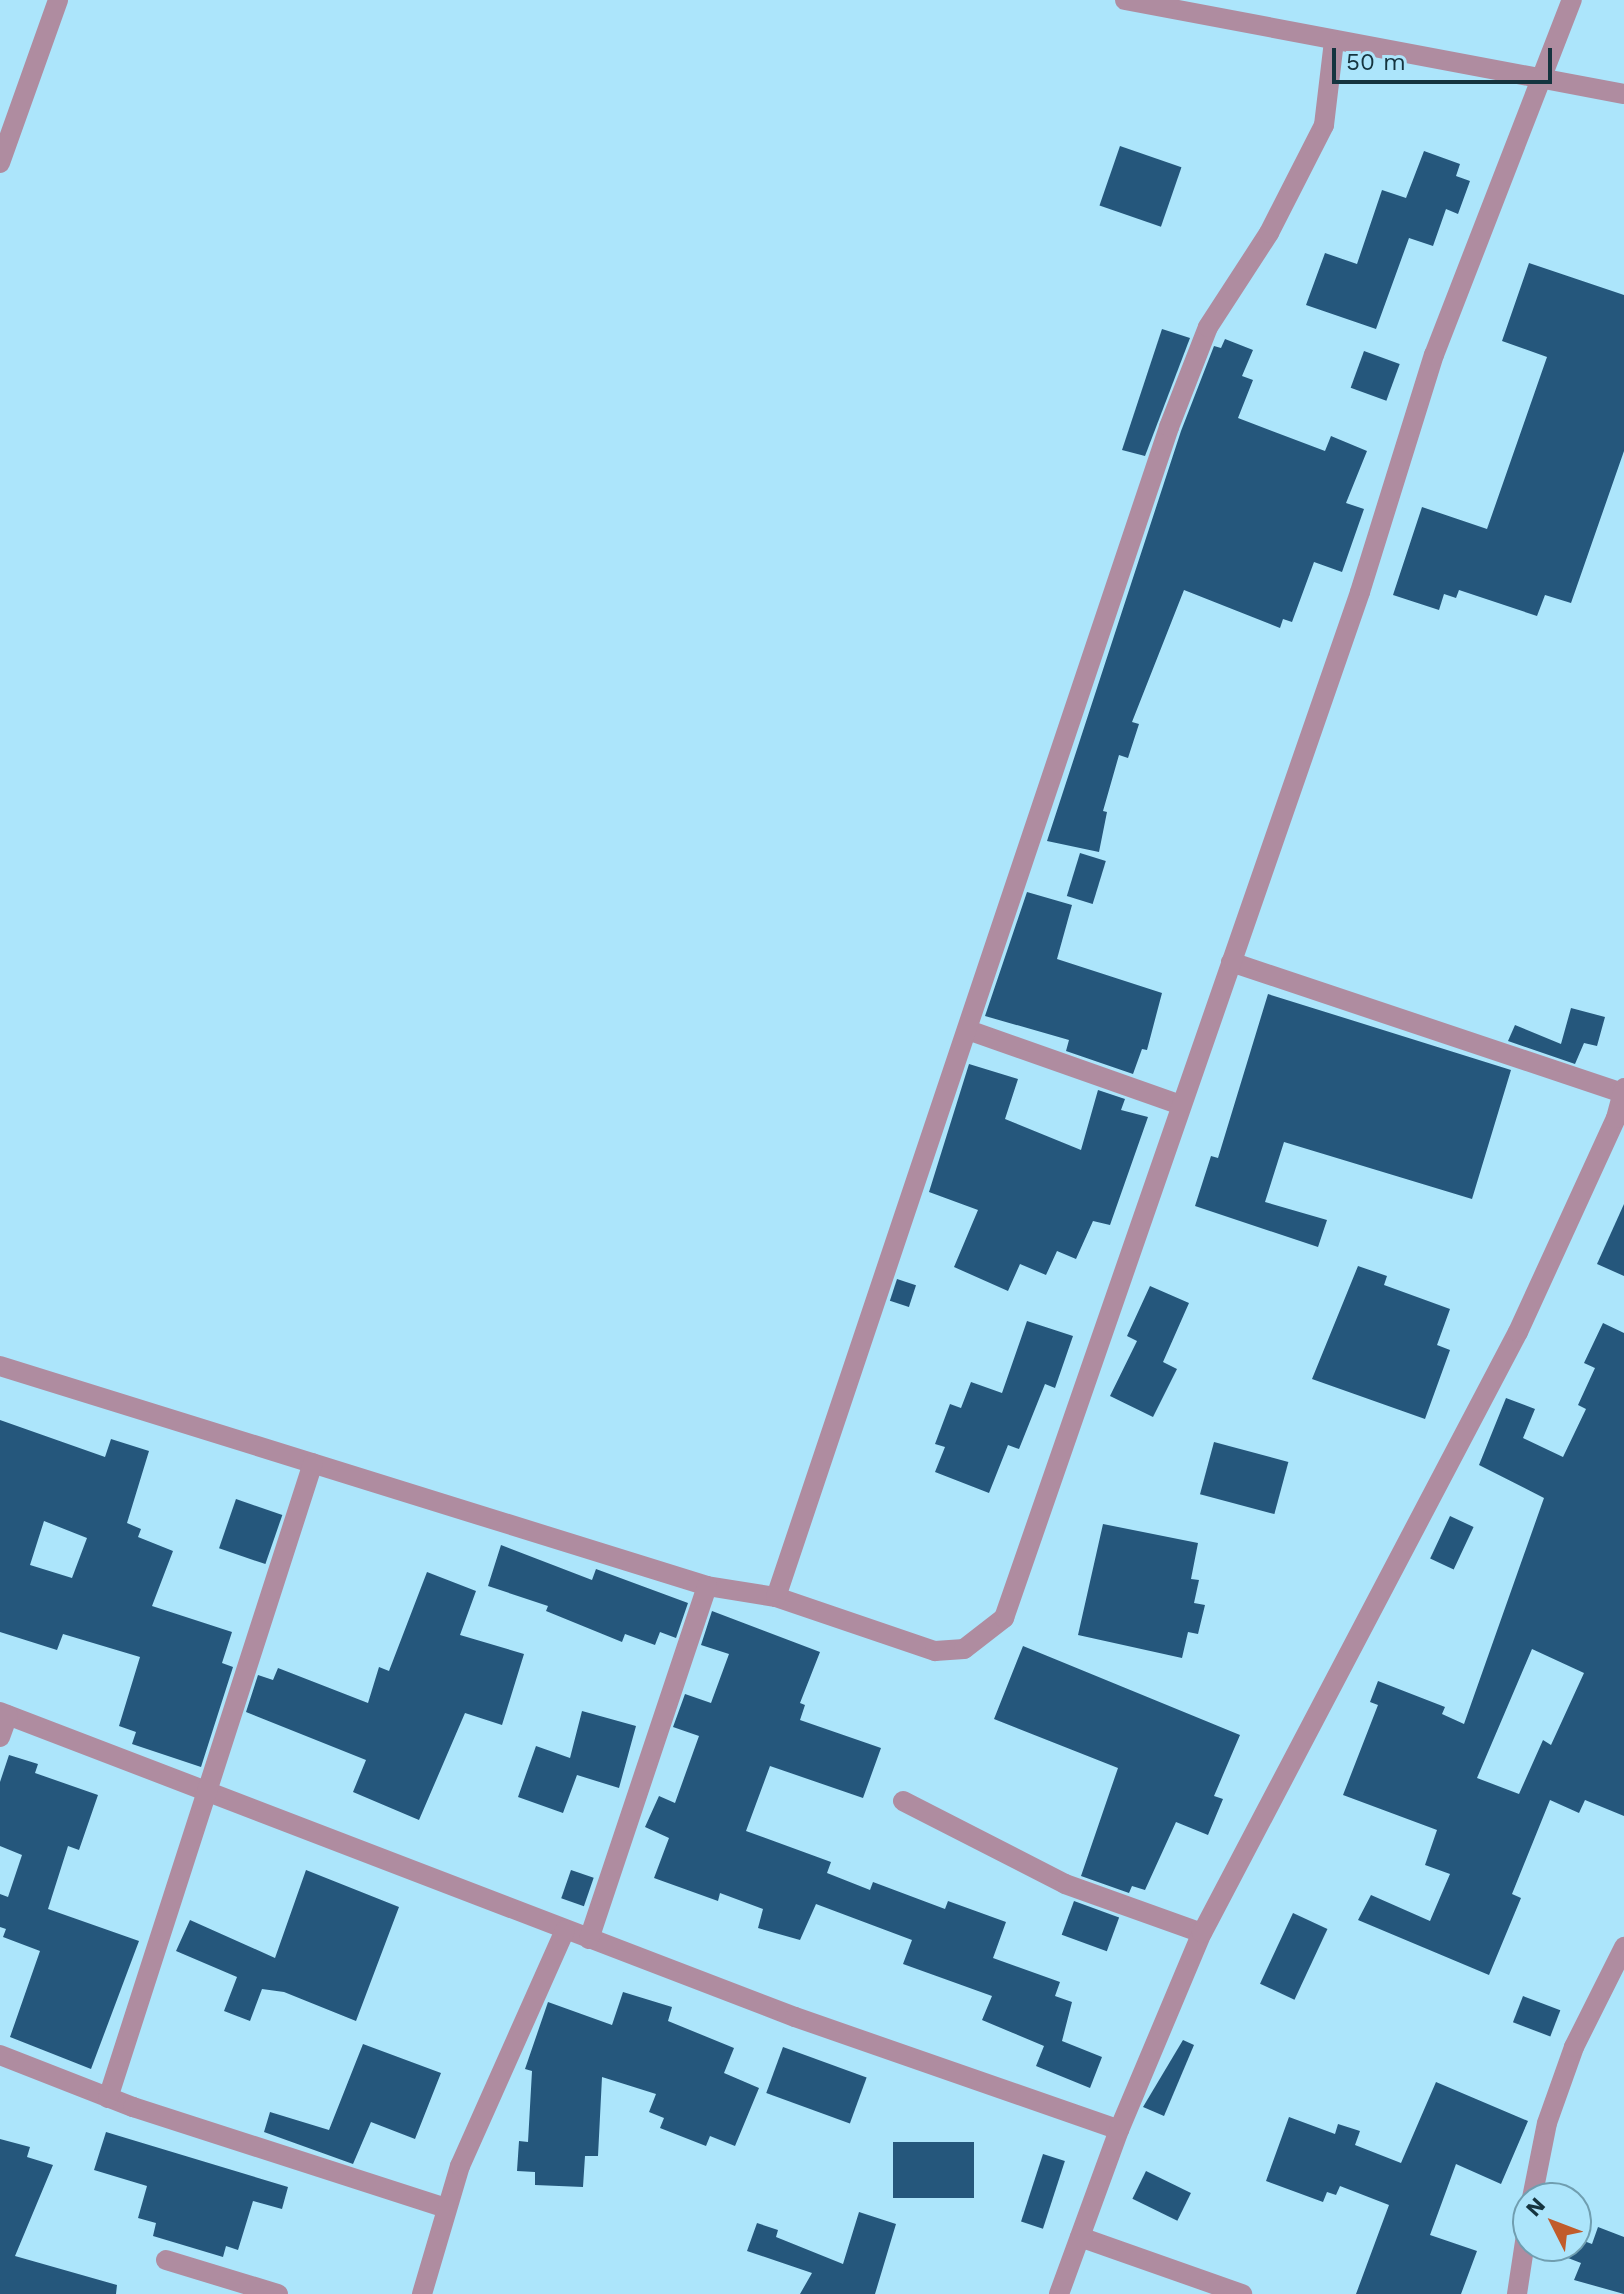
<!DOCTYPE html>
<style>
body{margin:0}
#map{position:relative;width:1624px;height:2294px;overflow:hidden;background:#ace5fb;font-family:"Work Sans",sans-serif}
div>[style]{position:absolute}
.building>*{inset:0;background:#25577c;transform-origin:0 0}
.minor>*{height:20px;margin:-10px;padding:0 10px;transform-origin:10px;border-radius:10px;background:#af8ca0}
.tertiary>*{height:20px;margin:-10px;padding:0 10px;transform-origin:10px;border-radius:10px;background:#af8ca0}
span{translate:-50% -50%;white-space:nowrap;text-align:center;line-height:1.15;-webkit-text-stroke:8px #ace5fb;paint-order:stroke}
.north{position:absolute;left:1512px;top:2182px;width:80px;height:80px;box-sizing:border-box;background:#ace5fb;border:2px solid #709eb0;border-radius:50%;rotate:312deg;font-size:22px;font-weight:700;line-height:32px;text-align:center;color:#15343f}
.north::after{content:'';display:block;margin:auto;width:28px;height:36px;background:#c15c2b;clip-path:polygon(50% 0,100% 100%,50% 72%,0 100%)}
.scale{position:absolute;left:1332px;top:48px;width:220px;height:36px;box-sizing:border-box;border:4px solid #15343f;border-top:0;padding-left:10px;font-size:24px;line-height:28px;white-space:nowrap;color:#15343f;-webkit-text-stroke:6px #ace5fb;paint-order:stroke}
</style>
<div id="map">
<div class="building">
<i style="left:1120px;top:146px;width:65px;height:63px;rotate:19deg"></i>
<i style="clip-path:polygon(1424px 151px,1460px 164px,1456px 176px,1470px 181px,1458px 214px,1446px 209px,1433px 246px,1409px 238px,1376px 329px,1306px 305px,1325px 253px,1357px 264px,1382px 190px,1406px 198px)"></i>
<i style="clip-path:polygon(1529px 263px,1624px 295px,1624px 451px,1571px 603px,1545px 595px,1537px 616px,1459px 590px,1456px 598px,1444px 594px,1439px 610px,1393px 595px,1422px 507px,1487px 529px,1547px 357px,1502px 341px)"></i>
<i style="clip-path:polygon(1162px 329px,1190px 338px,1145px 456px,1122px 450px)"></i>
<i style="clip-path:polygon(1225px 339px,1253px 350px,1242px 376px,1253px 380px,1238px 418px,1325px 451px,1331px 436px,1367px 451px,1346px 503px,1364px 509px,1342px 572px,1314px 562px,1292px 622px,1283px 619px,1280px 628px,1184px 590px,1132px 722px,1139px 724px,1128px 758px,1119px 755px,1103px 811px,1107px 812px,1099px 852px,1047px 841px,1181px 431px,1214px 346px,1221px 348px)"></i>
<i style="left:1364px;top:351px;width:38px;height:39px;rotate:20deg"></i>
<i style="left:1080px;top:853px;width:27px;height:45px;rotate:17deg"></i>
<i style="clip-path:polygon(1027px 892px,1072px 905px,1057px 959px,1162px 993px,1147px 1050px,1142px 1049px,1133px 1074px,1066px 1051px,1069px 1040px,985px 1016px)"></i>
<i style="clip-path:polygon(1268px 994px,1511px 1070px,1472px 1199px,1284px 1142px,1265px 1202px,1327px 1220px,1318px 1247px,1195px 1206px,1211px 1156px,1218px 1158px)"></i>
<i style="clip-path:polygon(1571px 1008px,1605px 1017px,1597px 1046px,1584px 1043px,1575px 1064px,1508px 1041px,1515px 1025px,1561px 1044px)"></i>
<i style="clip-path:polygon(969px 1064px,1018px 1079px,1005px 1119px,1081px 1150px,1098px 1090px,1125px 1099px,1121px 1110px,1148px 1117px,1110px 1225px,1093px 1221px,1076px 1259px,1057px 1251px,1046px 1275px,1020px 1264px,1008px 1291px,954px 1267px,978px 1210px,929px 1192px)"></i>
<i style="clip-path:polygon(1624px 1204px,1624px 1276px,1597px 1264px)"></i>
<i style="clip-path:polygon(1358px 1266px,1387px 1276px,1384px 1285px,1450px 1309px,1437px 1345px,1450px 1350px,1425px 1419px,1312px 1379px)"></i>
<i style="left:897px;top:1279px;width:20px;height:23px;rotate:18deg"></i>
<i style="clip-path:polygon(1150px 1286px,1189px 1303px,1163px 1362px,1177px 1369px,1153px 1417px,1110px 1396px,1137px 1341px,1127px 1336px)"></i>
<i style="clip-path:polygon(1027px 1321px,1073px 1336px,1055px 1388px,1045px 1384px,1019px 1449px,1008px 1445px,989px 1493px,935px 1472px,945px 1447px,935px 1444px,950px 1404px,961px 1408px,971px 1382px,1002px 1393px)"></i>
<i style="clip-path:polygon(evenodd,1603px 1323px,1624px 1333px,1624px 1816px,1585px 1800px,1579px 1813px,1550px 1800px,1512px 1894px,1521px 1898px,1489px 1975px,1358px 1920px,1371px 1895px,1430px 1921px,1450px 1874px,1425px 1865px,1437px 1830px,1343px 1795px,1378px 1705px,1370px 1702px,1378px 1681px,1445px 1707px,1442px 1714px,1464px 1724px,1544px 1498px,1479px 1465px,1506px 1398px,1535px 1409px,1523px 1438px,1563px 1457px,1586px 1409px,1578px 1405px,1595px 1368px,1584px 1363px,1603px 1323px,1532px 1649px,1584px 1673px,1551px 1745px,1543px 1740px,1519px 1794px,1477px 1778px,1532px 1649px)"></i>
<i style="clip-path:polygon(evenodd,0 1420px,105px 1457px,111px 1439px,149px 1451px,127px 1523px,141px 1529px,138px 1537px,173px 1551px,152px 1606px,232px 1632px,222px 1663px,233px 1667px,201px 1767px,132px 1744px,136px 1732px,119px 1726px,140px 1657px,63px 1634px,57px 1650px,0 1632px,0 1420px,44px 1521px,87px 1538px,72px 1578px,30px 1565px,44px 1521px)"></i>
<i style="left:1214px;top:1442px;width:77px;height:54px;rotate:15deg"></i>
<i style="left:236px;top:1499px;width:49px;height:52px;rotate:19deg"></i>
<i style="left:1450px;top:1516px;width:26px;height:47px;rotate:25deg"></i>
<i style="clip-path:polygon(1103px 1524px,1198px 1543px,1191px 1579px,1199px 1580px,1194px 1603px,1205px 1605px,1198px 1634px,1188px 1632px,1182px 1658px,1078px 1635px)"></i>
<i style="clip-path:polygon(501px 1545px,592px 1580px,596px 1569px,688px 1603px,676px 1638px,660px 1632px,655px 1645px,625px 1634px,622px 1642px,546px 1611px,548px 1606px,488px 1586px)"></i>
<i style="clip-path:polygon(427px 1572px,476px 1591px,460px 1635px,524px 1654px,502px 1725px,465px 1713px,419px 1820px,353px 1792px,366px 1760px,246px 1712px,258px 1675px,273px 1680px,278px 1668px,368px 1703px,379px 1667px,389px 1671px)"></i>
<i style="clip-path:polygon(712px 1611px,820px 1652px,800px 1703px,805px 1705px,800px 1720px,881px 1748px,863px 1798px,770px 1766px,746px 1831px,831px 1862px,827px 1873px,870px 1890px,873px 1882px,945px 1909px,948px 1901px,1006px 1922px,993px 1958px,1060px 1982px,1055px 1996px,1072px 2002px,1062px 2041px,1102px 2057px,1090px 2088px,1036px 2066px,1044px 2046px,982px 2020px,992px 1996px,903px 1964px,912px 1940px,816px 1904px,800px 1940px,758px 1928px,763px 1909px,720px 1893px,718px 1901px,654px 1878px,669px 1838px,645px 1827px,659px 1796px,675px 1803px,699px 1736px,673px 1727px,685px 1694px,711px 1703px,729px 1654px,701px 1645px)"></i>
<i style="clip-path:polygon(1023px 1646px,1240px 1735px,1214px 1796px,1223px 1799px,1208px 1835px,1176px 1822px,1145px 1890px,1132px 1886px,1129px 1893px,1081px 1876px,1118px 1768px,994px 1719px)"></i>
<i style="clip-path:polygon(582px 1711px,636px 1726px,619px 1788px,577px 1775px,563px 1813px,518px 1797px,536px 1746px,570px 1758px)"></i>
<i style="clip-path:polygon(9px 1755px,38px 1764px,35px 1773px,98px 1795px,79px 1850px,68px 1846px,48px 1909px,139px 1941px,91px 2069px,10px 2037px,40px 1951px,3px 1937px,6px 1929px,0 1927px,0 1894px,8px 1897px,22px 1855px,0 1846px,0 1782px)"></i>
<i style="clip-path:polygon(306px 1870px,399px 1907px,356px 2021px,284px 1992px,262px 1989px,250px 2021px,224px 2011px,237px 1977px,176px 1951px,190px 1920px,275px 1958px)"></i>
<i style="left:571px;top:1870px;width:24px;height:30px;rotate:19deg"></i>
<i style="left:1074px;top:1901px;width:48px;height:36px;rotate:20deg"></i>
<i style="left:1293px;top:1913px;width:38px;height:78px;rotate:25deg"></i>
<i style="clip-path:polygon(623px 1992px,672px 2007px,668px 2021px,734px 2048px,724px 2073px,759px 2088px,735px 2146px,710px 2136px,706px 2146px,660px 2128px,664px 2118px,649px 2112px,656px 2094px,602px 2077px,598px 2156px,585px 2156px,583px 2187px,535px 2185px,535px 2172px,517px 2171px,519px 2141px,528px 2142px,532px 2071px,525px 2069px,548px 2002px,612px 2025px)"></i>
<i style="left:1523px;top:1996px;width:40px;height:28px;rotate:21deg"></i>
<i style="clip-path:polygon(1183px 2040px,1194px 2045px,1164px 2116px,1143px 2107px)"></i>
<i style="clip-path:polygon(363px 2044px,441px 2073px,415px 2139px,371px 2122px,353px 2164px,264px 2132px,270px 2112px,329px 2130px)"></i>
<i style="left:783px;top:2047px;width:89px;height:49px;rotate:20deg"></i>
<i style="clip-path:polygon(1436px 2082px,1528px 2121px,1501px 2184px,1456px 2164px,1430px 2235px,1477px 2251px,1461px 2294px,1356px 2294px,1389px 2205px,1340px 2186px,1336px 2195px,1327px 2192px,1323px 2202px,1266px 2181px,1289px 2117px,1335px 2134px,1338px 2124px,1360px 2131px,1355px 2145px,1401px 2163px)"></i>
<i style="clip-path:polygon(106px 2132px,288px 2187px,282px 2209px,253px 2201px,238px 2250px,226px 2246px,223px 2257px,153px 2236px,156px 2223px,138px 2218px,147px 2186px,94px 2170px)"></i>
<i style="clip-path:polygon(0 2139px,30px 2147px,27px 2157px,53px 2165px,15px 2256px,117px 2285px,116px 2294px,0 2294px)"></i>
<i style="left:893px;top:2142px;width:81px;height:56px"></i>
<i style="left:1043px;top:2154px;width:23px;height:71px;rotate:18deg"></i>
<i style="left:1146px;top:2171px;width:50px;height:31px;rotate:26deg"></i>
<i style="clip-path:polygon(859px 2212px,896px 2224px,875px 2294px,800px 2294px,812px 2273px,747px 2251px,757px 2223px,778px 2230px,776px 2237px,843px 2264px)"></i>
<i style="clip-path:polygon(1598px 2227px,1624px 2237px,1624px 2294px,1574px 2280px,1581px 2263px,1568px 2258px,1572px 2246px,1576px 2238px,1592px 2244px)"></i>
</div>
<div class="minor">
<i style="left:0;top:163px;width:173px;rotate:-70.4deg"></i>
<i style="left:1231px;top:962px;width:412px;rotate:18.5deg"></i>
<i style="left:968px;top:1030px;width:223px;rotate:19.4deg"></i>
<i style="left:0;top:1366px;width:740px;rotate:17.28deg"></i>
<i style="left:707px;top:1586px;width:70px;rotate:9.1deg"></i>
<i style="left:776px;top:1597px;width:168px;rotate:18.8deg"></i>
<i style="left:935px;top:1651px;width:29px;rotate:-4deg"></i>
<i style="left:964px;top:1649px;width:51px;rotate:-37.8deg"></i>
<i style="left:1004px;top:1618px;width:1086px;rotate:-70.86deg"></i>
<i style="left:1360px;top:592px;width:248px;rotate:-72.7deg"></i>
<i style="left:1434px;top:355px;width:381px;rotate:-68.8deg"></i>
<i style="left:776px;top:1597px;width:1234px;rotate:-71.43deg"></i>
<i style="left:1169px;top:427px;width:107px;rotate:-68.7deg"></i>
<i style="left:1208px;top:327px;width:112px;rotate:-57deg"></i>
<i style="left:1269px;top:233px;width:121px;rotate:-63deg"></i>
<i style="left:1324px;top:125px;width:85px;rotate:-83.2deg"></i>
<i style="left:0;top:1712px;width:851px;rotate:20.99deg"></i>
<i style="left:795px;top:2017px;width:343px;rotate:19.2deg"></i>
<i style="left:0;top:1737px;width:23px;rotate:-70deg"></i>
<i style="left:903px;top:1801px;width:182px;rotate:27.1deg"></i>
<i style="left:1065px;top:1884px;width:145px;rotate:19.7deg"></i>
<i style="left:589px;top:1939px;width:372px;rotate:-71.5deg"></i>
<i style="left:0;top:2055px;width:143px;rotate:21.4deg"></i>
<i style="left:133px;top:2107px;width:328px;rotate:17.9deg"></i>
<i style="left:108px;top:2098px;width:667px;rotate:-72.11deg"></i>
<i style="left:1532px;top:2198px;width:76px;rotate:-78.7deg"></i>
<i style="left:1547px;top:2123px;width:81px;rotate:-70.4deg"></i>
<i style="left:1574px;top:2047px;width:112px;rotate:-63.4deg"></i>
<i style="left:1080px;top:2237px;width:172px;rotate:19.4deg"></i>
<i style="left:166px;top:2260px;width:117px;rotate:16.9deg"></i>
<i style="left:422px;top:2294px;width:134px;rotate:-73.5deg"></i>
<i style="left:460px;top:2166px;width:258px;rotate:-66deg"></i>
<i style="left:1059px;top:2294px;width:175px;rotate:-69.9deg"></i>
<i style="left:1119px;top:2130px;width:214px;rotate:-67.2deg"></i>
<i style="left:1202px;top:1933px;width:679px;rotate:-62.27deg"></i>
<i style="left:1518px;top:1332px;width:235px;rotate:-65.4deg"></i>
<i style="left:1616px;top:1118px;width:31px;rotate:-75deg"></i>
<i style="left:1517px;top:2294px;width:73px;rotate:-81.3deg"></i>
</div>
<div class="tertiary">
<i style="left:1125px;top:0;width:508px;rotate:10.67deg"></i>
</div>
<div class="north">N</div>
<div class="scale">50 m</div>
</div>
